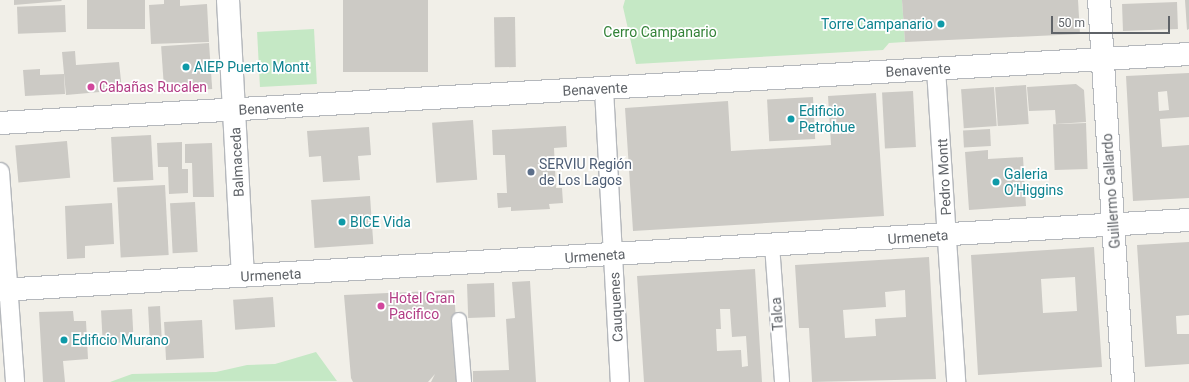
<!DOCTYPE html>
<meta charset="utf-8">
<style>
body{margin:0}
#map{position:relative;width:1189px;height:382px;overflow:hidden;background:#f1efe8;font-family:Roboto,sans-serif}
div>[style]{position:absolute}
.green>*{inset:0;background:#c5e8c5;transform-origin:0 0}
.building>*{inset:0;background:#cccac5;transform-origin:0 0}
.roads{filter:drop-shadow(1px 0 #b5b8bc) drop-shadow(-1px 0 #b5b8bc) drop-shadow(0 1px #b5b8bc) drop-shadow(0 -1px #b5b8bc)}
.pedestrian>*{height:14px;margin:-7px;padding:0 7px;transform-origin:7px;border-radius:7px;background:#fff}
.minor>*{height:18px;margin:-9px;padding:0 9px;transform-origin:9px;border-radius:9px;background:#fff}
.tertiary>*{height:22px;margin:-11px;padding:0 11px;transform-origin:11px;border-radius:11px;background:#fff}
.secondary>*{height:22px;margin:-11px;padding:0 11px;transform-origin:11px;border-radius:11px;background:#fff}
.dots>*{width:11px;height:11px;translate:-50% -50%;box-sizing:border-box;border:2px solid #fff;border-radius:50%}
span{translate:-50% -50%;white-space:nowrap;text-align:center;line-height:1.15;-webkit-text-stroke:3.5px #fff;paint-order:stroke}
.culture-label{font-size:14px;color:#0d838f}
.right{translate:-100% -50%;text-align:right}
.left{translate:0 -50%;text-align:left}
.park-label{font-size:14px;color:#348238}
.street-label{font-size:14px;color:#5f6368}
.hotel-label{font-size:14px;color:#b23c85}
.service-label{font-size:14px;color:#4e5e75}
.scale{position:absolute;left:1051px;top:16px;width:119px;height:18px;box-sizing:border-box;border:2px solid #5f6368;border-top:0;padding-left:5px;font-size:12px;line-height:14px;white-space:nowrap;color:#5f6368;-webkit-text-stroke:3px #fff;paint-order:stroke}
</style>
<div id="map">
<div class="green">
<i style="clip-path:polygon(625px 0,902px 0,905px 42px,889px 43px,883px 50px,636px 64px,623px 7px)"></i>
<i style="left:314px;top:29px;width:55px;height:57px;rotate:87deg"></i>
<i style="clip-path:polygon(316px 352px,337px 381px,110px 382px,132px 374px,216px 372px,247px 365px,275px 364px)"></i>
</div>
<div class="building">
<i style="clip-path:polygon(14px 0,61px 0,62px 1px,14px 5px)"></i>
<i style="left:87px;top:0;width:58px;height:29px"></i>
<i style="clip-path:polygon(164px 0,180px 0,180px 6px,207px 4px,209px 42px,151px 44px,149px 5px,164px 4px)"></i>
<i style="left:343px;top:0;width:85px;height:72px"></i>
<i style="clip-path:polygon(902px 0,1078px 0,1080px 34px,905px 42px)"></i>
<i style="clip-path:polygon(1185px 0,1189px 0,1189px 29px,1187px 30px)"></i>
<i style="left:1177px;top:2px;width:27px;height:55px;rotate:88deg"></i>
<i style="left:65px;top:5px;width:27px;height:48px;rotate:88deg"></i>
<i style="left:515px;top:17px;width:50px;height:21px;rotate:89deg"></i>
<i style="left:209px;top:43px;width:46px;height:48px;rotate:86deg"></i>
<i style="clip-path:polygon(75px 51px,76px 65px,119px 62px,122px 90px,66px 95px,62px 52px)"></i>
<i style="clip-path:polygon(40px 69px,40px 75px,64px 74px,65px 94px,25px 96px,23px 70px)"></i>
<i style="clip-path:polygon(evenodd,1189px 73px,1189px 117px,1160px 119px,1162px 147px,1189px 145px,1189px 198px,1133px 201px,1126px 76px,1189px 73px,1167px 91px,1169px 110px,1159px 111px,1158px 92px,1167px 91px)"></i>
<i style="clip-path:polygon(1076px 84px,1084px 90px,1086px 122px,1056px 124px,1055px 110px,1029px 111px,1027px 87px)"></i>
<i style="left:1026px;top:85px;width:39px;height:31px;rotate:86deg"></i>
<i style="left:994px;top:87px;width:39px;height:33px;rotate:86deg"></i>
<i style="left:913px;top:91px;width:56px;height:31px;rotate:87deg"></i>
<i style="clip-path:polygon(876px 93px,884px 216px,633px 231px,625px 108px,728px 101px,731px 151px,831px 145px,828px 96px)"></i>
<i style="left:813px;top:97px;width:42px;height:46px;rotate:87deg"></i>
<i style="left:473px;top:120px;width:60px;height:41px;rotate:86deg"></i>
<i style="left:1086px;top:123px;width:46px;height:33px;rotate:88deg"></i>
<i style="clip-path:polygon(566px 126px,567px 147px,554px 148px,556px 188px,562px 188px,563px 203px,549px 204px,550px 209px,511px 211px,511px 207px,498px 208px,497px 193px,507px 193px,505px 155px,493px 155px,492px 130px)"></i>
<i style="clip-path:polygon(369px 127px,371px 155px,358px 156px,360px 180px,323px 182px,321px 156px,309px 157px,307px 131px)"></i>
<i style="left:990px;top:129px;width:17px;height:27px;rotate:87deg"></i>
<i style="left:151px;top:135px;width:45px;height:40px;rotate:87deg"></i>
<i style="left:67px;top:141px;width:37px;height:52px;rotate:85deg"></i>
<i style="clip-path:polygon(182px 142px,182px 169px,188px 169px,188px 193px,169px 194px,168px 167px,158px 167px,157px 143px)"></i>
<i style="clip-path:polygon(212px 143px,214px 197px,193px 197px,192px 163px,185px 163px,185px 144px)"></i>
<i style="clip-path:polygon(988px 150px,988px 159px,1023px 157px,1026px 206px,969px 210px,965px 152px)"></i>
<i style="left:165px;top:185px;width:70px;height:48px;rotate:87deg"></i>
<i style="left:370px;top:196px;width:48px;height:59px;rotate:86deg"></i>
<i style="left:195px;top:202px;width:50px;height:25px;rotate:87deg"></i>
<i style="clip-path:polygon(112px 203px,114px 244px,85px 246px,85px 258px,67px 259px,65px 206px)"></i>
<i style="clip-path:polygon(1189px 242px,1189px 315px,1176px 316px,1177px 334px,1189px 334px,1189px 364px,1145px 367px,1137px 245px)"></i>
<i style="clip-path:polygon(evenodd,1094px 247px,1102px 367px,978px 375px,971px 255px,1094px 247px,1075px 277px,1077px 311px,1043px 313px,1041px 279px,1075px 277px)"></i>
<i style="clip-path:polygon(evenodd,929px 257px,936px 379px,812px 382px,809px 328px,799px 328px,795px 265px,929px 257px,905px 290px,906px 317px,875px 319px,876px 336px,845px 338px,843px 310px,886px 307px,885px 292px,905px 290px)"></i>
<i style="clip-path:polygon(evenodd,755px 269px,762px 382px,644px 382px,637px 276px,755px 269px,720px 309px,730px 309px,732px 337px,746px 336px,748px 366px,742px 367px,741px 350px,717px 351px,716px 329px,721px 329px,720px 309px)"></i>
<i style="clip-path:polygon(530px 281px,536px 382px,473px 382px,473px 371px,509px 370px,506px 319px,515px 318px,512px 282px)"></i>
<i style="left:494px;top:283px;width:34px;height:27px;rotate:88deg"></i>
<i style="clip-path:polygon(454px 290px,460px 382px,431px 382px,435px 374px,428px 382px,353px 382px,351px 378px,344px 295px)"></i>
<i style="left:273px;top:297px;width:30px;height:40px;rotate:86deg"></i>
<i style="left:160px;top:306px;width:36px;height:12px;rotate:87deg"></i>
<i style="left:132px;top:309px;width:33px;height:31px;rotate:87deg"></i>
<i style="clip-path:polygon(73px 311px,74px 321px,86px 321px,88px 359px,63px 361px,65px 382px,43px 382px,39px 312px)"></i>
<i style="left:202px;top:320px;width:38px;height:38px;rotate:87deg"></i>
</div>
<div class="roads">
<div class="pedestrian">
<i style="left:772px;top:245px;width:137px;rotate:85.8deg"></i>
<i style="left:459px;top:320px;width:62px;rotate:85.4deg"></i>
</div>
<div class="minor">
<i style="left:936px;top:69px;width:314px;rotate:86.3deg"></i>
<i style="left:604px;top:89px;width:293px;rotate:86.9deg"></i>
<i style="left:0;top:172px;width:211px;rotate:85.9deg"></i>
</div>
<div class="tertiary">
<i style="left:228px;top:0;width:276px;rotate:86.9deg"></i>
</div>
<div class="secondary">
<i style="left:1099px;top:0;width:383px;rotate:86.4deg"></i>
<i style="left:0;top:123px;width:1191px;rotate:-3.32deg"></i>
<i style="left:0;top:290px;width:1191px;rotate:-3.37deg"></i>
</div>
</div>
<div class="dots">
<i style="left:941px;top:24px;background:#0f9aa8"></i>
<i style="left:186px;top:67px;background:#0f9aa8"></i>
<i style="left:91px;top:87px;background:#d1479c"></i>
<i style="left:791px;top:119px;background:#0f9aa8"></i>
<i style="left:531px;top:172px;background:#5c6f8a"></i>
<i style="left:996px;top:182px;background:#0f9aa8"></i>
<i style="left:342px;top:222px;background:#0f9aa8"></i>
<i style="left:381px;top:306px;background:#d1479c"></i>
<i style="left:64px;top:340px;background:#0f9aa8"></i>
</div>
<div class="culture-label">
<span class="right" style="left:933px;top:24px">Torre Campanario</span>
<span class="left" style="left:194px;top:67px">AIEP Puerto Montt</span>
<span class="left" style="left:799px;top:119px">Edificio<br>Petrohue</span>
<span class="left" style="left:1004px;top:182px">Galeria<br>O'Higgins</span>
<span class="left" style="left:350px;top:222px">BICE Vida</span>
<span class="left" style="left:72px;top:340px">Edificio Murano</span>
</div>
<div class="park-label">
<span style="left:660px;top:32px">Cerro Campanario</span>
</div>
<div class="street-label">
<span style="left:918px;top:70px;rotate:-3deg">Benavente</span>
<span style="left:595px;top:89px;rotate:-3deg">Benavente</span>
<span style="left:271px;top:108px;rotate:-3deg">Benavente</span>
<span style="left:237px;top:162px;rotate:-93deg">Balmaceda</span>
<span style="left:944px;top:177px;rotate:-93deg">Pedro Montt</span>
<span style="left:1111px;top:191px;rotate:-94deg">Guillermo Gallardo</span>
<span style="left:918px;top:237px;rotate:-4deg">Urmeneta</span>
<span style="left:595px;top:256px;rotate:-4deg">Urmeneta</span>
<span style="left:271px;top:275px;rotate:-3deg">Urmeneta</span>
<span style="left:616px;top:307px;rotate:-93deg">Cauquenes</span>
<span style="left:777px;top:314px;rotate:-94deg">Talca</span>
</div>
<div class="hotel-label">
<span class="left" style="left:99px;top:87px">Cabañas Rucalen</span>
<span class="left" style="left:389px;top:306px">Hotel Gran<br>Pacifico</span>
</div>
<div class="service-label">
<span class="left" style="left:539px;top:172px">SERVIU Región<br>de Los Lagos</span>
</div>
<div class="scale">50 m</div>
</div>
